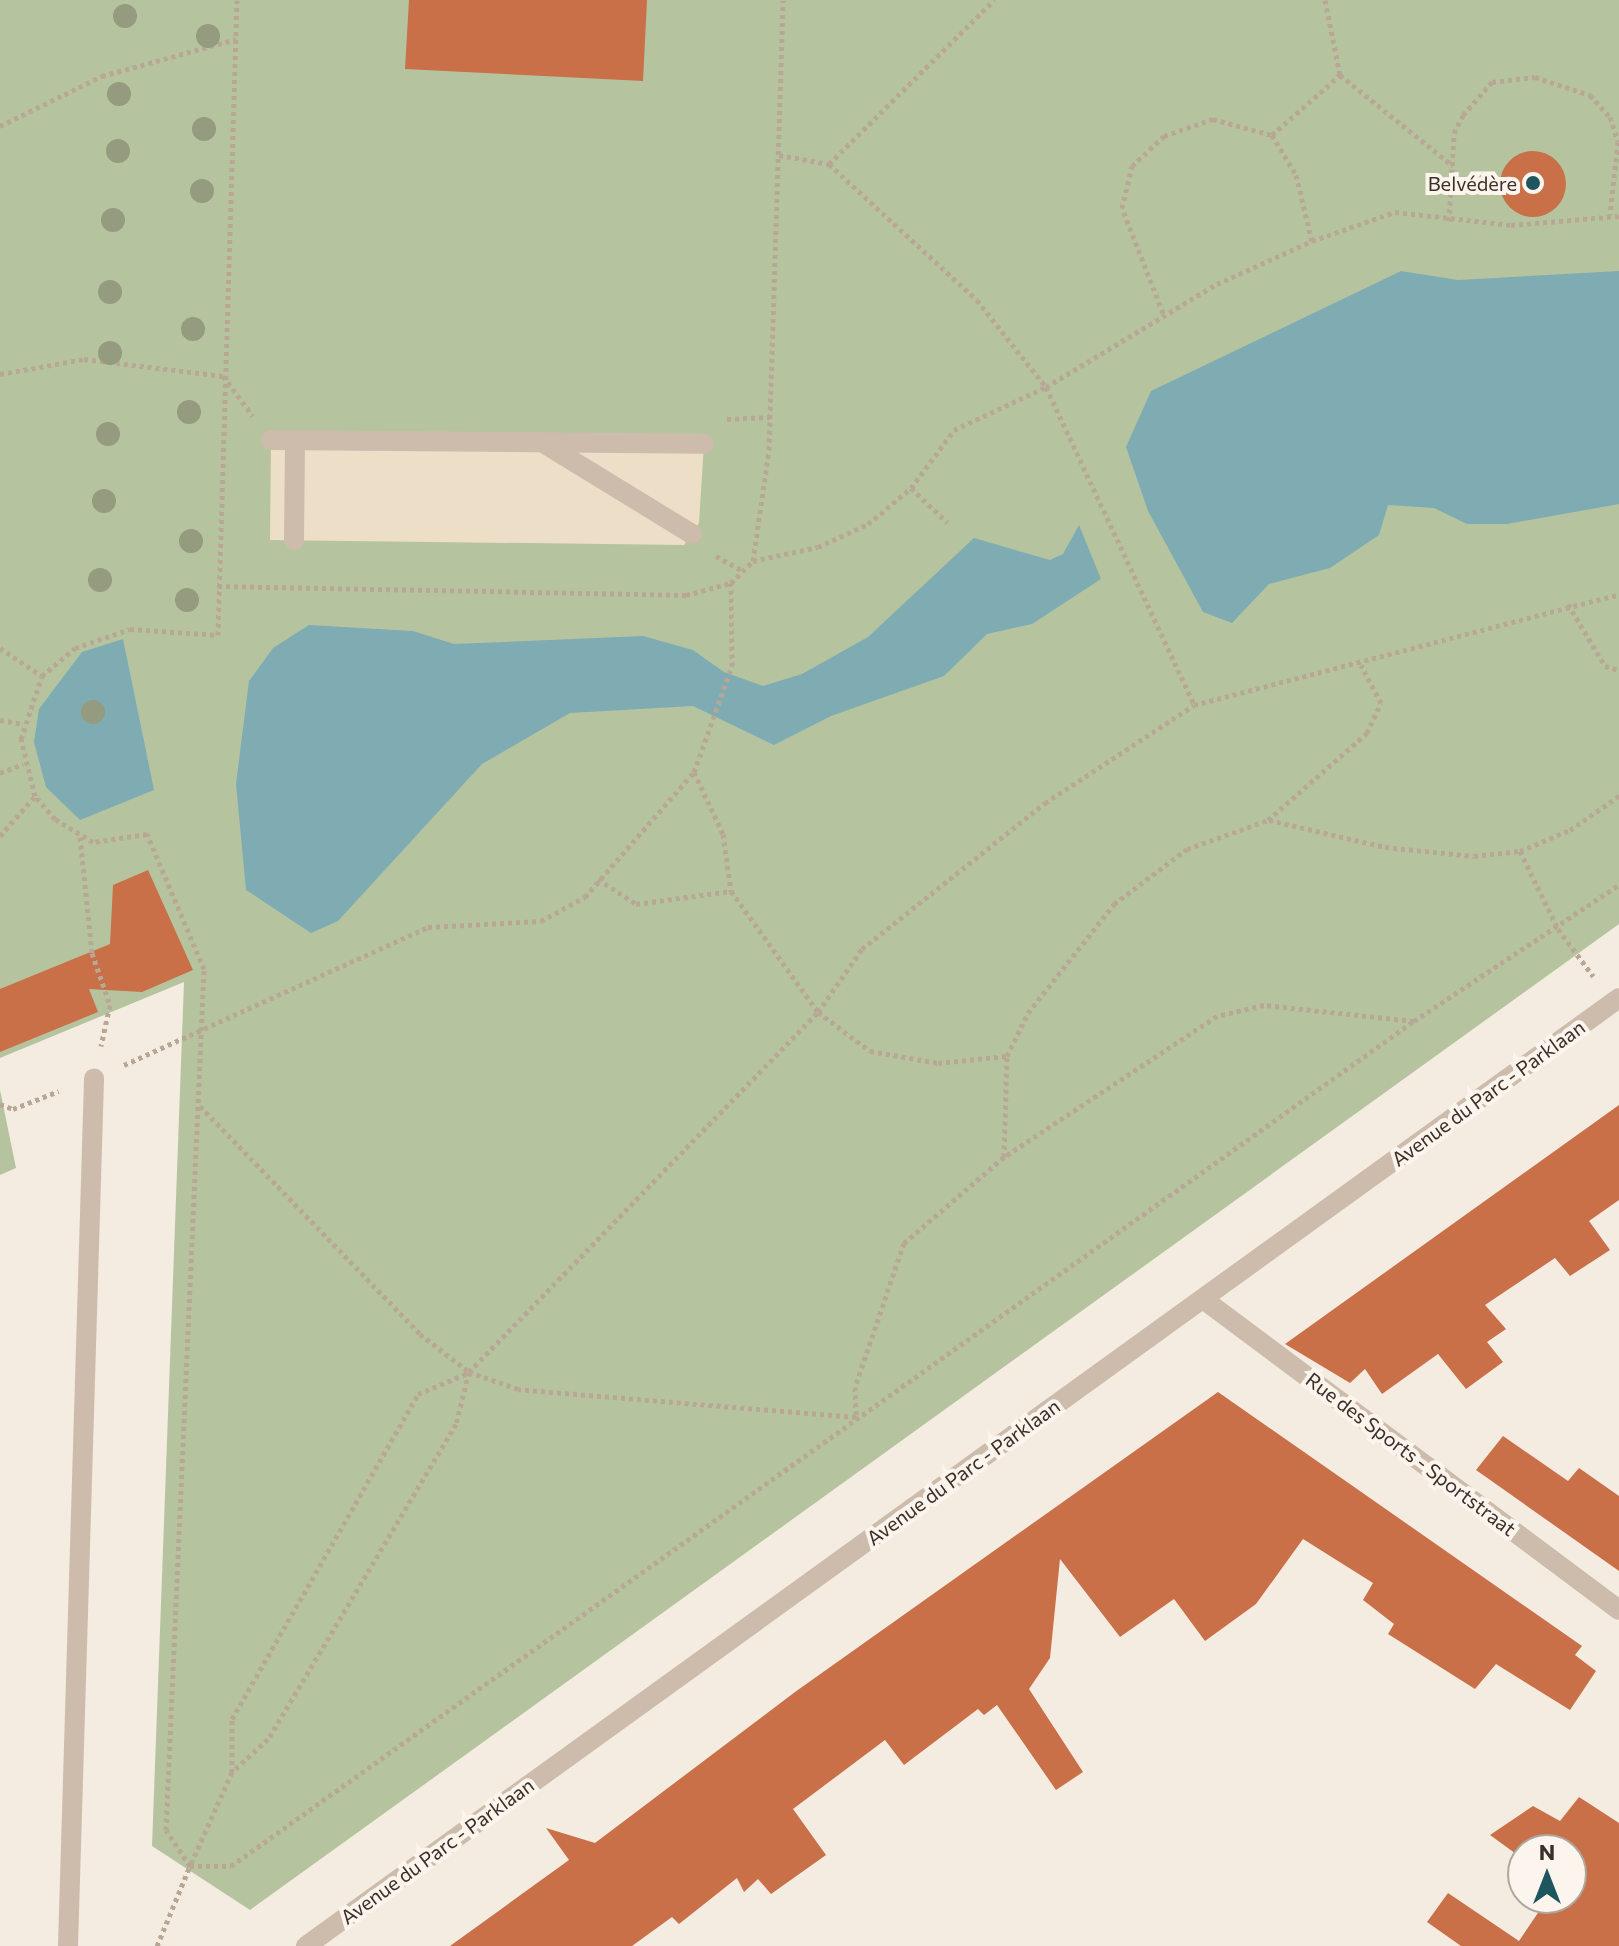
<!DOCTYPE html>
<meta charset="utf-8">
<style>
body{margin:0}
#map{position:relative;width:1619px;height:1946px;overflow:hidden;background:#f4ece0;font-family:Commissioner,sans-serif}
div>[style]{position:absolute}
.green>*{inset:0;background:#b5c49f}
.plaza>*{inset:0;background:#ecdec7}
.water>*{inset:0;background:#7eacb2}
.building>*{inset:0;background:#c97049}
.round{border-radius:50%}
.path>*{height:5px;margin-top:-2.5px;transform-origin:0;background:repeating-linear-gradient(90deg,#b9a795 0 4px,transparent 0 8px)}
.pedestrian>*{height:20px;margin:-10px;padding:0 10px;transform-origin:10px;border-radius:10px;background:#cdbcab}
.minor>*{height:20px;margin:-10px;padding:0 10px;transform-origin:10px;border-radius:10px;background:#cdbcab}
.trees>*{width:24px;height:24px;margin:-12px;border-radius:50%;background:#949b7e}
.dots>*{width:22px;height:22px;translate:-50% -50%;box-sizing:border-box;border:4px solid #fbf5ed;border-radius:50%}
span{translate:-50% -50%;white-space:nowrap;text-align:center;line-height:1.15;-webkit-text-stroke:8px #fbf5ed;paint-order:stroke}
.poi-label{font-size:20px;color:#3a302a}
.right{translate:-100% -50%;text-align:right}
.street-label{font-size:20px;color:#3a302a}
.north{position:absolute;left:1507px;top:1834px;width:80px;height:80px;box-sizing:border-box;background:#fbf5ed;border:2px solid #aea69f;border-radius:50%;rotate:0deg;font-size:22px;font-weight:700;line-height:32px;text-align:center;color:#3a302a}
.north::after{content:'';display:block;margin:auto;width:28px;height:36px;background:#1e555e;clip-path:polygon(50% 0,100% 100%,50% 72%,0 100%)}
</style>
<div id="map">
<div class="green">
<i style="clip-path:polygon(0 0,1619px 0,1619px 924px,250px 1910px,152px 1846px,184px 982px,0 1058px)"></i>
<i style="clip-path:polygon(0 1090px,16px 1168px,0 1175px)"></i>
</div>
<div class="plaza">
<i style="clip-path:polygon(271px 440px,704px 444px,699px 523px,684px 545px,270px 540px)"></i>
</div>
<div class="water">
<i style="clip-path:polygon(1401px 271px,1458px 280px,1619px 271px,1619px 504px,1507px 524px,1467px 524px,1434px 508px,1388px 505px,1379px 535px,1330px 568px,1269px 584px,1232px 623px,1203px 612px,1148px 511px,1126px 447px,1151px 391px)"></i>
<i style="clip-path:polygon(1079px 525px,1101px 579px,1032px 624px,987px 634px,944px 676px,831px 716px,774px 745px,693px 706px,570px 713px,482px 764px,338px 921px,311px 933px,246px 890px,236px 784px,249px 681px,273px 648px,309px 625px,413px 631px,454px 644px,643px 636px,693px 650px,724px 672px,763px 686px,802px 674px,868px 637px,974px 538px,1050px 560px,1063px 554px)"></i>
<i style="clip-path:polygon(123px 639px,154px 790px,80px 820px,46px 787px,34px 742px,39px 709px,82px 652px)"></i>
</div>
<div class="building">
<i style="clip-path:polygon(409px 0,647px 0,643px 81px,405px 69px)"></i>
<i class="round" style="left:1500px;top:151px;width:66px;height:66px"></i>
<i style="clip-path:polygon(148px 870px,193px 970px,142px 992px,89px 989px,98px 1012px,0 1052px,0 989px,110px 944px,113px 885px)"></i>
<i style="clip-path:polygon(1619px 1105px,1619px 1200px,1589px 1221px,1610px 1250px,1570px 1276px,1555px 1258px,1485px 1305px,1506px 1329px,1487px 1342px,1503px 1362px,1466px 1389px,1438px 1354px,1382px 1394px,1365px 1369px,1350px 1383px,1285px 1344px)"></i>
<i style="clip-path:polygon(1218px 1392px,1582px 1646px,1575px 1655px,1596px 1671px,1570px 1710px,1496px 1664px,1475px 1689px,1388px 1634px,1394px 1624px,1363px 1600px,1373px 1583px,1303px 1539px,1256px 1604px,1205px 1641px,1174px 1599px,1120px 1637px,1060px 1559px,1050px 1658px,1029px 1689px,1083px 1772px,1056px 1790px,997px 1705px,984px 1715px,978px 1709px,904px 1765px,885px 1740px,793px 1809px,826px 1855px,771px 1894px,758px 1879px,744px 1892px,737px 1878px,679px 1924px,672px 1917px,632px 1946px,450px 1946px,569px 1860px,546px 1828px,595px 1843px,795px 1692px)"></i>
<i style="clip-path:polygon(1503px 1436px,1568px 1481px,1579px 1468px,1619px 1496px,1619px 1571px,1476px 1470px)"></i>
<i style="clip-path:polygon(1579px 1797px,1619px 1823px,1619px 1946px,1461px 1946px,1427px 1922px,1448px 1893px,1519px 1941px,1548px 1898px,1571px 1898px,1571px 1850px,1523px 1850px,1523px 1859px,1490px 1835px,1533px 1806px,1560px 1821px)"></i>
</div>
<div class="path">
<i style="left:1325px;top:0;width:76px;rotate:78.7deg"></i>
<i style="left:1340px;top:75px;width:145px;rotate:38.8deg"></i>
<i style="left:0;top:126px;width:114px;rotate:-26.1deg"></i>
<i style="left:102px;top:76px;width:139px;rotate:-15.4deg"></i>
<i style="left:1272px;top:135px;width:91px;rotate:-41.4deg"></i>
<i style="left:779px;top:155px;width:51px;rotate:10.2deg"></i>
<i style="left:829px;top:164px;width:233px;rotate:-44.8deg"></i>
<i style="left:829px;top:164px;width:201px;rotate:42.6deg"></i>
<i style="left:977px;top:300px;width:111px;rotate:51.6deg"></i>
<i style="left:1046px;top:387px;width:351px;rotate:65deg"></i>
<i style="left:1449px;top:221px;width:88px;rotate:-86.7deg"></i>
<i style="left:1454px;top:133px;width:20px;rotate:-63deg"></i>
<i style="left:1463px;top:115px;width:44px;rotate:-48.7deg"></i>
<i style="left:1492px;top:82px;width:43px;rotate:-6.6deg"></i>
<i style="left:1535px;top:77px;width:58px;rotate:18.1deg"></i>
<i style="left:1590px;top:95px;width:30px;rotate:48deg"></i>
<i style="left:1610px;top:117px;width:26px;rotate:72deg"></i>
<i style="left:1618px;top:142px;width:73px;rotate:96.3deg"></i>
<i style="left:1163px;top:313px;width:113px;rotate:-111.3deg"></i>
<i style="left:1122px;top:208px;width:43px;rotate:-76.6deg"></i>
<i style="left:1132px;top:166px;width:44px;rotate:-43.2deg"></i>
<i style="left:1164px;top:136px;width:52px;rotate:-19.1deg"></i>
<i style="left:1213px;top:119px;width:61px;rotate:15.2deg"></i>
<i style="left:1272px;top:135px;width:47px;rotate:59deg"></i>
<i style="left:1296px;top:175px;width:68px;rotate:76.4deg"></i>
<i style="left:0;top:374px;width:85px;rotate:-10.1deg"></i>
<i style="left:84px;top:359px;width:140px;rotate:7deg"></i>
<i style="left:223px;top:376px;width:50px;rotate:53.1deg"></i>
<i style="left:727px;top:419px;width:43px;rotate:-2.7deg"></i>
<i style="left:911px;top:488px;width:50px;rotate:43.4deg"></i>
<i style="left:716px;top:556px;width:31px;rotate:29deg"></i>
<i style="left:753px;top:561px;width:112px;rotate:-81.8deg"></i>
<i style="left:769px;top:450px;width:450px;rotate:-88.2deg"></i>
<i style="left:218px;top:586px;width:468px;rotate:1.1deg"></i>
<i style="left:686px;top:595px;width:47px;rotate:-14.9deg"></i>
<i style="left:731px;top:583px;width:31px;rotate:-45deg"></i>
<i style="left:753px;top:561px;width:66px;rotate:-12.2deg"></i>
<i style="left:818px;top:547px;width:55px;rotate:-24.7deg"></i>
<i style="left:868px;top:524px;width:56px;rotate:-39.9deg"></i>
<i style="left:911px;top:488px;width:72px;rotate:-53.4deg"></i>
<i style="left:954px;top:430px;width:102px;rotate:-25.1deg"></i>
<i style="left:1046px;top:387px;width:200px;rotate:-31.1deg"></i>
<i style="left:1217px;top:284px;width:104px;rotate:-24.4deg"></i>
<i style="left:1312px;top:241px;width:88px;rotate:-19.3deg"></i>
<i style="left:1395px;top:212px;width:117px;rotate:6.4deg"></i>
<i style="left:1511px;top:225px;width:108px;rotate:-4.8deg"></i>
<i style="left:1568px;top:604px;width:72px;rotate:59.2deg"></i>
<i style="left:1605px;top:666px;width:15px;rotate:16deg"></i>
<i style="left:0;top:648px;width:50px;rotate:33.7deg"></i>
<i style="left:0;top:720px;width:23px;rotate:10deg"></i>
<i style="left:694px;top:772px;width:68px;rotate:64.9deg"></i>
<i style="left:723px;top:834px;width:58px;rotate:82deg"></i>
<i style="left:0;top:773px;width:25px;rotate:-21deg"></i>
<i style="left:1269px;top:820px;width:119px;rotate:13.1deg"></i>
<i style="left:1385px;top:847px;width:89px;rotate:5.8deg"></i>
<i style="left:1474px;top:856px;width:46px;rotate:-6.2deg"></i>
<i style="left:1520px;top:851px;width:54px;rotate:-22.8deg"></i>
<i style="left:1570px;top:830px;width:60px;rotate:-34.8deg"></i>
<i style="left:0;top:836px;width:53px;rotate:-48.8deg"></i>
<i style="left:80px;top:837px;width:117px;rotate:84.1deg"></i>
<i style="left:92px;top:953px;width:55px;rotate:70.9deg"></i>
<i style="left:110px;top:1005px;width:42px;rotate:102.4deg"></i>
<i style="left:1520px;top:851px;width:87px;rotate:64deg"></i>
<i style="left:1558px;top:929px;width:59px;rotate:53.3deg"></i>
<i style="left:598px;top:879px;width:45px;rotate:33.3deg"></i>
<i style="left:636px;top:904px;width:96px;rotate:-7.8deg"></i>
<i style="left:731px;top:891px;width:149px;rotate:54.3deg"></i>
<i style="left:818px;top:1012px;width:65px;rotate:36.9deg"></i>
<i style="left:870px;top:1051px;width:69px;rotate:10deg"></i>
<i style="left:938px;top:1063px;width:69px;rotate:-5.8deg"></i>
<i style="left:1414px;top:1021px;width:151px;rotate:-173.9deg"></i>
<i style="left:1264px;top:1005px;width:48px;rotate:166.8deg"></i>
<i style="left:1217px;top:1016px;width:255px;rotate:146.5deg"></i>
<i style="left:1004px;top:1157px;width:132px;rotate:139.3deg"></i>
<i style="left:904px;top:1243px;width:152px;rotate:108.8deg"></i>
<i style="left:855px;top:1387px;width:30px;rotate:88deg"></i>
<i style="left:856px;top:1417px;width:339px;rotate:-175.3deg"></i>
<i style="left:518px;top:1389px;width:52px;rotate:-160.9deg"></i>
<i style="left:469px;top:1372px;width:501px;rotate:-45.89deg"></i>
<i style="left:818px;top:1012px;width:77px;rotate:-55.1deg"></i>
<i style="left:862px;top:949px;width:234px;rotate:-38.6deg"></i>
<i style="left:1045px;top:803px;width:178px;rotate:-33.3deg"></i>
<i style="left:1194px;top:705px;width:439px;rotate:-14.6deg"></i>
<i style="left:124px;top:1065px;width:334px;rotate:-24.4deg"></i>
<i style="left:428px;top:927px;width:113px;rotate:-3deg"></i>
<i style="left:541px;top:921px;width:50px;rotate:-28.6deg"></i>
<i style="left:585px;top:897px;width:166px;rotate:-48.9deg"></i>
<i style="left:694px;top:772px;width:113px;rotate:-70.3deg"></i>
<i style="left:732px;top:666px;width:83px;rotate:-90.7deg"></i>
<i style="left:0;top:1104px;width:14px;rotate:21deg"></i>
<i style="left:13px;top:1109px;width:49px;rotate:-21.4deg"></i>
<i style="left:200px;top:1106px;width:317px;rotate:46deg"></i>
<i style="left:420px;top:1334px;width:62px;rotate:37.8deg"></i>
<i style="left:1004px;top:1157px;width:101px;rotate:-88.3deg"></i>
<i style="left:1007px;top:1056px;width:48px;rotate:-64deg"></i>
<i style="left:1028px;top:1013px;width:139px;rotate:-51.7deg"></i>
<i style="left:1114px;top:904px;width:91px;rotate:-37deg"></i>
<i style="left:1187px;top:849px;width:86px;rotate:-19.7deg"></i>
<i style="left:1268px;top:820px;width:132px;rotate:-41.3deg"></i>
<i style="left:1367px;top:733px;width:33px;rotate:-65deg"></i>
<i style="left:1381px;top:703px;width:43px;rotate:-117.8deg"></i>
<i style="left:469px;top:1372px;width:54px;rotate:104deg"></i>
<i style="left:456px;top:1424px;width:367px;rotate:120.8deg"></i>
<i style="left:268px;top:1739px;width:49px;rotate:137.5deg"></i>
<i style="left:232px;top:1772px;width:103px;rotate:114.1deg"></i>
<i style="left:190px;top:1866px;width:41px"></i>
<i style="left:231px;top:1866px;width:1454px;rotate:-35.54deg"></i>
<i style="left:1414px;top:1021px;width:246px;rotate:-33.6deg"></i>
<i style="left:232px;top:1772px;width:53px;rotate:-90deg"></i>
<i style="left:232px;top:1719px;width:374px;rotate:-60.2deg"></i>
<i style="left:418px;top:1394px;width:54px;rotate:-22.8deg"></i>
<i style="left:157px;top:1946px;width:87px;rotate:-67.6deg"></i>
<i style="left:190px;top:1866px;width:43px;rotate:-123.7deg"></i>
<i style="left:166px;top:1830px;width:862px;rotate:-87.47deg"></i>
<i style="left:204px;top:969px;width:147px;rotate:-112.9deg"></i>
<i style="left:147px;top:834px;width:55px;rotate:171.6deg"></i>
<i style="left:93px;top:842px;width:44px;rotate:-148.8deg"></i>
<i style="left:55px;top:819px;width:30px;rotate:-131deg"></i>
<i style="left:35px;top:796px;width:59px;rotate:-103.8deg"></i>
<i style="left:21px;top:739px;width:66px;rotate:-71.6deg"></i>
<i style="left:42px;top:676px;width:43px;rotate:-40.3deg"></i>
<i style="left:75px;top:648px;width:58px;rotate:-19.1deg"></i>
<i style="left:130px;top:629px;width:88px;rotate:3.9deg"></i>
<i style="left:218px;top:635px;width:635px;rotate:-88.29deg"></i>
</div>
<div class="pedestrian">
<i style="left:271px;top:440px;width:433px;rotate:0.5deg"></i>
<i style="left:545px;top:444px;width:172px;rotate:31.5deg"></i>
<i style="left:294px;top:540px;width:100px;rotate:-89.4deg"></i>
</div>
<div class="minor">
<i style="left:1203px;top:1299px;width:519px;rotate:36.78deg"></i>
<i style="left:68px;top:1946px;width:868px;rotate:-88.28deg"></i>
<i style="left:306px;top:1946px;width:1619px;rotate:-35.83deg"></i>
</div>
<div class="trees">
<i style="left:125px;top:16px"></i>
<i style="left:208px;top:36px"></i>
<i style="left:119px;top:94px"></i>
<i style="left:204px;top:129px"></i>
<i style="left:118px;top:151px"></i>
<i style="left:202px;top:191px"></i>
<i style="left:113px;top:220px"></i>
<i style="left:110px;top:292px"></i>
<i style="left:193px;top:329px"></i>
<i style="left:110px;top:353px"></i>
<i style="left:189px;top:412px"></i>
<i style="left:108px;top:434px"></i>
<i style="left:104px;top:501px"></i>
<i style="left:191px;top:541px"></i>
<i style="left:100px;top:580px"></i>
<i style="left:187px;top:600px"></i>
<i style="left:93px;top:712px"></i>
</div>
<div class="dots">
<i style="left:1533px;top:183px;background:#1e555e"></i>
</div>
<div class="poi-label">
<span class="right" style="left:1517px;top:183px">Belvédère</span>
</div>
<div class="street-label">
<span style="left:1488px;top:1093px;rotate:-36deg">Avenue du Parc - Parklaan</span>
<span style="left:1411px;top:1454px;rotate:37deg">Rue des Sports - Sportstraat</span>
<span style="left:963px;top:1472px;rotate:-36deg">Avenue du Parc - Parklaan</span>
<span style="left:437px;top:1851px;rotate:-36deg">Avenue du Parc - Parklaan</span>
</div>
<div class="north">N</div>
</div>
